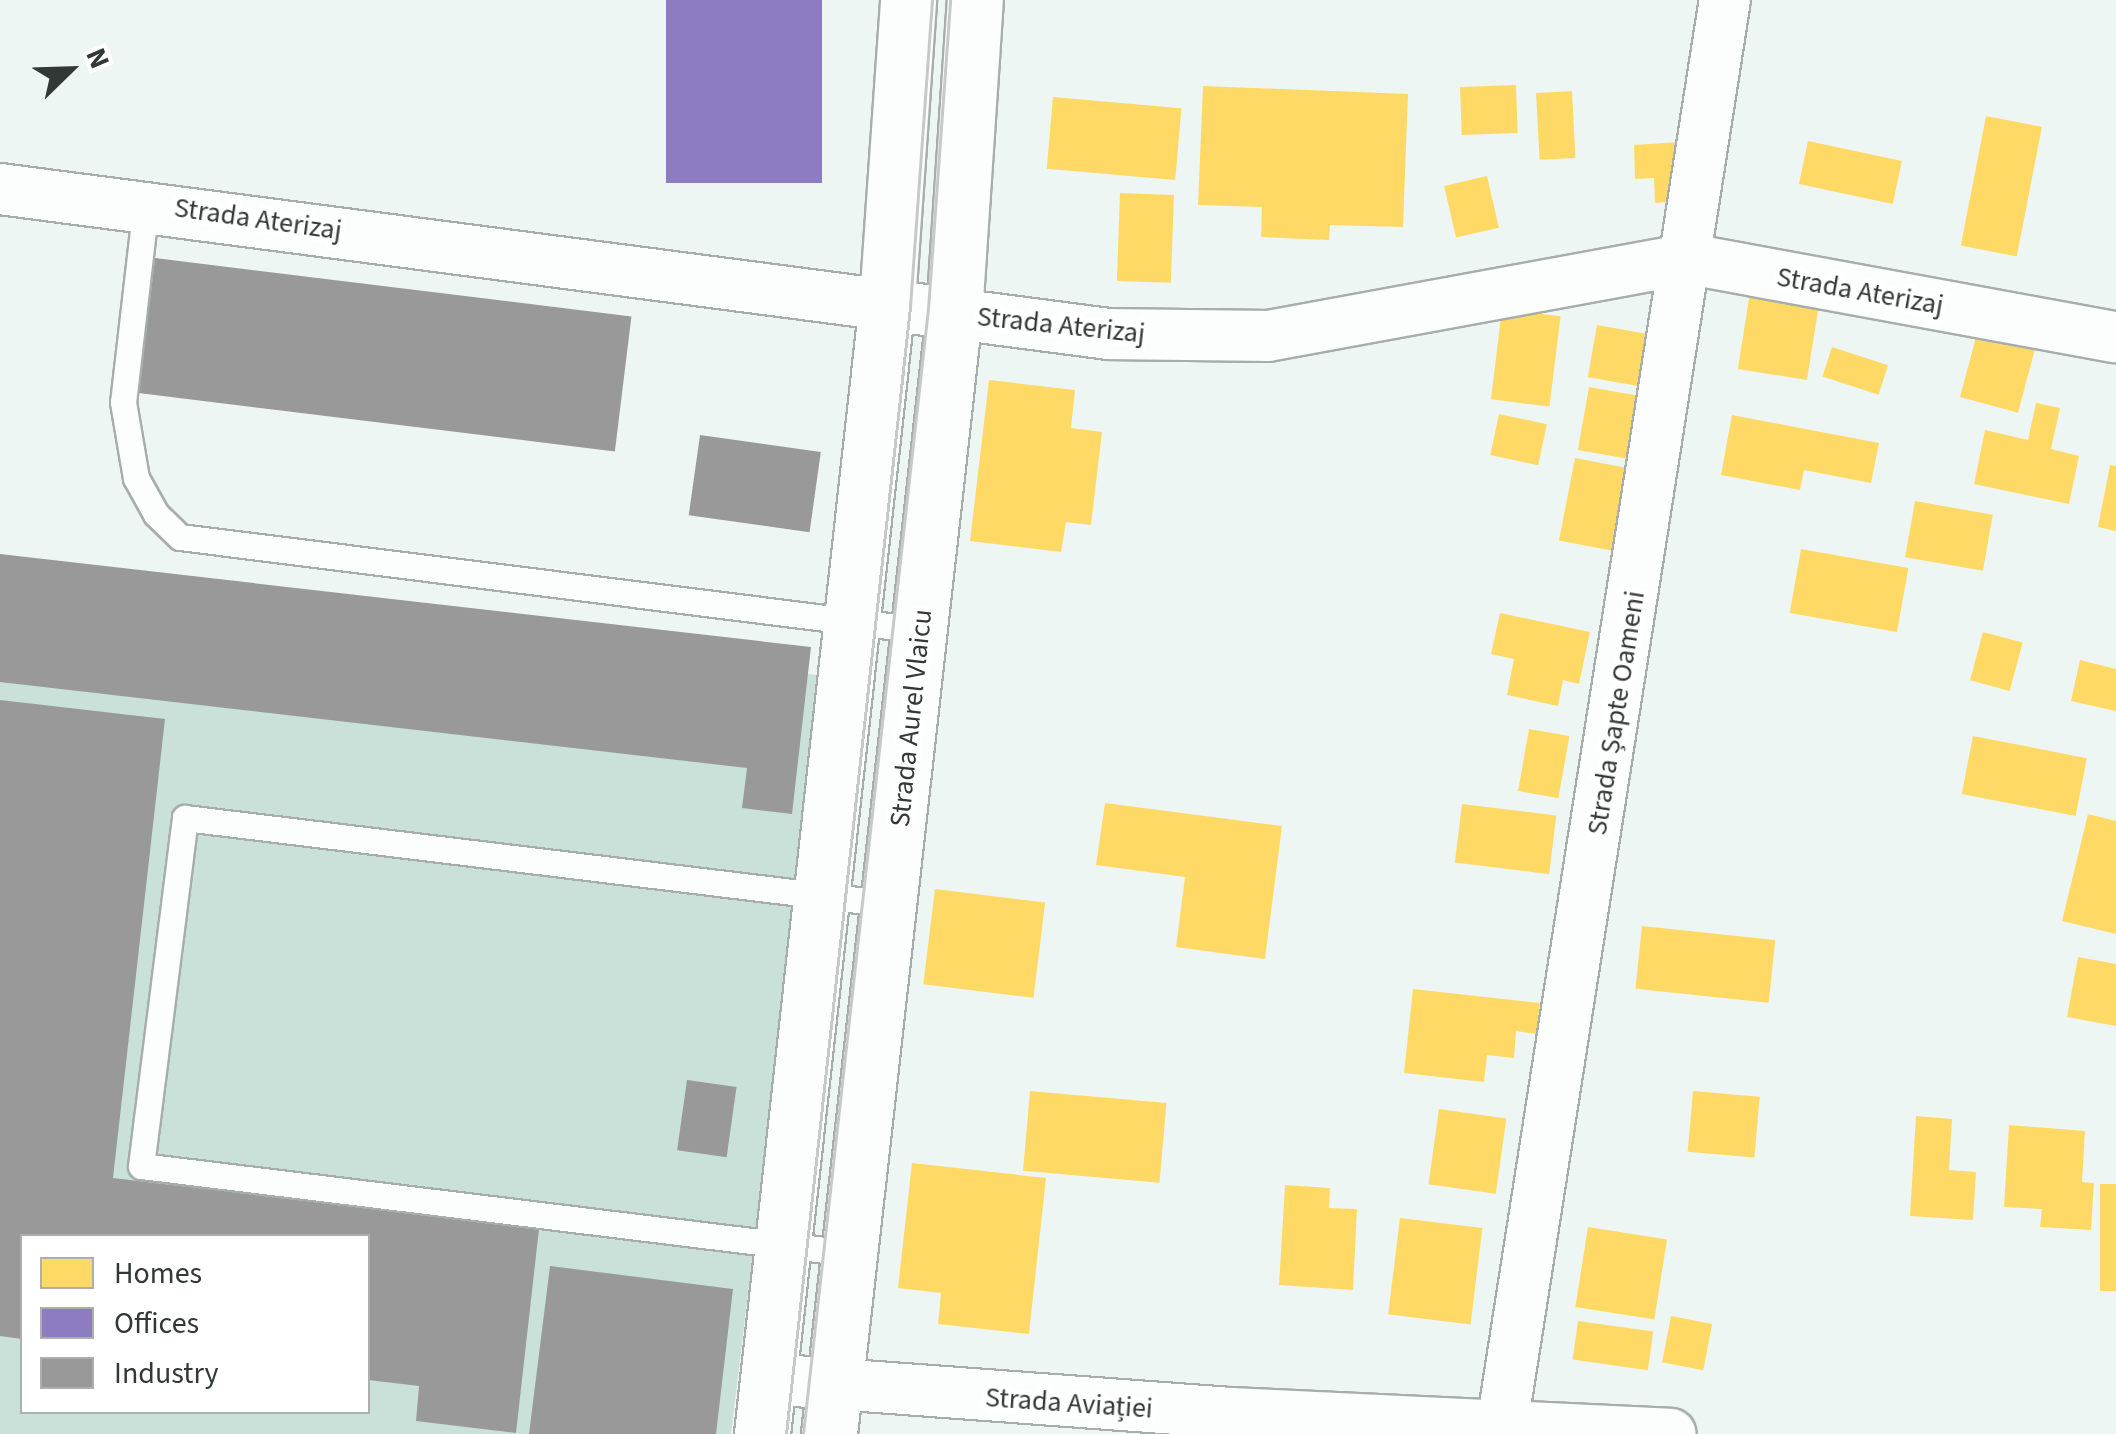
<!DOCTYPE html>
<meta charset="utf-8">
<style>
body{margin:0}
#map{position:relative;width:2116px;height:1434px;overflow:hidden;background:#eef6f4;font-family:"Source Sans 3",sans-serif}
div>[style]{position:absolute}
.green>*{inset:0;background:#c9e1d8}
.homes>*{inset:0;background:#ffd966;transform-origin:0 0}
.offices>*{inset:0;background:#8e7cc3;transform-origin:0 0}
.industry>*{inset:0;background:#999;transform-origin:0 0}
.roads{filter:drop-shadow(2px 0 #a7adab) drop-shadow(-2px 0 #a7adab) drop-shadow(0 2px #a7adab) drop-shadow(0 -2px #a7adab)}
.service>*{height:25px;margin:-12.5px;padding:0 12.5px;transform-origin:12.5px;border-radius:12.5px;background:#fcfefd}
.minor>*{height:50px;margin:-25px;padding:0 25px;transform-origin:25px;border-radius:25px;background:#fcfefd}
.secondary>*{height:55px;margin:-27.5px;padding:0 27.5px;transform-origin:27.5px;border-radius:27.5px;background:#fcfefd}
.tram>*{height:2.5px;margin:-1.25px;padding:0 1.25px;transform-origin:1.25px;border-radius:1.25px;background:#c7c9c9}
span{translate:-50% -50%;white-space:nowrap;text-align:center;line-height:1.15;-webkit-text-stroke:10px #fff;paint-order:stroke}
.street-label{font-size:28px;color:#323836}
.legend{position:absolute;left:20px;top:1234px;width:350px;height:180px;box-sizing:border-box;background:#fff;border:2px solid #adafaf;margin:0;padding:12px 18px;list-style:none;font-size:30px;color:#323836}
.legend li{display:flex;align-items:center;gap:20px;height:50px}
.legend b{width:50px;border:2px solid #adafaf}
.north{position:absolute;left:20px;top:20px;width:100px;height:100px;-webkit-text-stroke:8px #fff;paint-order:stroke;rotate:67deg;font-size:28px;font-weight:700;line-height:40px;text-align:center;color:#323836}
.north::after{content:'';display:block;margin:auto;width:35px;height:45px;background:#323836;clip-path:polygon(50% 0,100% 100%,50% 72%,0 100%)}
</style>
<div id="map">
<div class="green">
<i style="clip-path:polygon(evenodd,0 563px,823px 676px,731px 1434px,0 1434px,0 563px,22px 1236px,368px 1236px,368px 1412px,22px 1412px,22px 1236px)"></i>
</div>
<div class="homes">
<i style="left:1516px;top:85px;width:48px;height:56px;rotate:88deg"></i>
<i style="clip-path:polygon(1203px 86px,1408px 94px,1403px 227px,1330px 225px,1329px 240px,1261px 237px,1262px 207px,1198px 205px)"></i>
<i style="left:1572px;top:91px;width:67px;height:36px;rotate:87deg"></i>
<i style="left:1053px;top:97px;width:129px;height:72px;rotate:5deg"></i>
<i style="left:1986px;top:116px;width:57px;height:132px;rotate:11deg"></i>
<i style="left:1808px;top:141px;width:96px;height:44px;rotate:12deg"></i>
<i style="clip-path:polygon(1680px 142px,1682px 201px,1655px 203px,1654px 178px,1635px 179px,1634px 145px)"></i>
<i style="left:1487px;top:176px;width:53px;height:44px;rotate:77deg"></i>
<i style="left:1120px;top:193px;width:54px;height:88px;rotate:2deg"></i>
<i style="left:1751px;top:286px;width:70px;height:84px;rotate:9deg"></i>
<i style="left:1502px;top:309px;width:59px;height:91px;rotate:7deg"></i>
<i style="left:1982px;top:315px;width:60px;height:85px;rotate:15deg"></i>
<i style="left:1597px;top:325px;width:54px;height:53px;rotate:10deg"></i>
<i style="left:1832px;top:347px;width:59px;height:31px;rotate:18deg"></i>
<i style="clip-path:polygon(989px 380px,1075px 390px,1071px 428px,1102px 432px,1091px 525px,1066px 522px,1061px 552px,970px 541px)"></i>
<i style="left:1589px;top:387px;width:52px;height:64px;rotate:10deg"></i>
<i style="clip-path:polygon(2036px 403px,2060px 408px,2051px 449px,2079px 456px,2069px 504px,1974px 484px,1985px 430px,2028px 440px)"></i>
<i style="left:1499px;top:414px;width:49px;height:42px;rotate:12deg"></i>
<i style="clip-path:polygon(1732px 415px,1879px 443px,1871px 483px,1804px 470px,1800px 490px,1721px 475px)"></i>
<i style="left:1575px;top:458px;width:53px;height:84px;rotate:11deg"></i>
<i style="clip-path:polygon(2110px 465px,2116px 466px,2116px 531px,2098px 527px)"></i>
<i style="left:1915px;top:501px;width:79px;height:57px;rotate:10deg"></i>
<i style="left:1801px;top:549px;width:109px;height:65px;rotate:10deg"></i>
<i style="clip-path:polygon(1500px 613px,1590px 632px,1579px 684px,1563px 680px,1558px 706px,1507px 695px,1514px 659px,1491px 654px)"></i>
<i style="left:1983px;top:632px;width:41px;height:50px;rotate:15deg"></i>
<i style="clip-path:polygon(2080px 660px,2116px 669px,2116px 711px,2071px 701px)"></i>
<i style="left:1529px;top:729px;width:41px;height:63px;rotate:10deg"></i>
<i style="left:1973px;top:736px;width:116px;height:59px;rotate:11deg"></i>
<i style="clip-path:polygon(1105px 803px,1282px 826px,1265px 959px,1176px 947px,1185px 877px,1096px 865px)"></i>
<i style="left:1462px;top:804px;width:95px;height:59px;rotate:7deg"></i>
<i style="clip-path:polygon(2088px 814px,2116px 821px,2116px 934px,2062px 921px)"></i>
<i style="left:935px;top:889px;width:111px;height:96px;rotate:7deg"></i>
<i style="left:1642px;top:926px;width:134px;height:63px;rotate:6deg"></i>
<i style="clip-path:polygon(2078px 957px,2116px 964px,2116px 1026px,2067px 1017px)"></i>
<i style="clip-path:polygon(1413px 989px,1540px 1003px,1536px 1034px,1516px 1031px,1514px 1058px,1487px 1055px,1484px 1082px,1404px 1073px)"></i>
<i style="left:1030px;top:1091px;width:137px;height:80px;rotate:5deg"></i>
<i style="left:1693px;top:1091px;width:67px;height:61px;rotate:5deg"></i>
<i style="left:1439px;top:1109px;width:68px;height:76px;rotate:8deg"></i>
<i style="clip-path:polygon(1916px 1116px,1952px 1119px,1949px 1170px,1976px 1172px,1973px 1220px,1910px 1216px)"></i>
<i style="clip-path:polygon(2009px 1125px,2085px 1131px,2082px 1182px,2094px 1183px,2091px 1230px,2040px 1227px,2042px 1209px,2004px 1207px)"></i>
<i style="clip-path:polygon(912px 1163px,1046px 1178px,1029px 1334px,938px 1324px,941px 1293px,898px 1288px)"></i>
<i style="left:2100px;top:1184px;width:16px;height:107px"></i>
<i style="clip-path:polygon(1285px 1185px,1330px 1188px,1329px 1208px,1357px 1209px,1353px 1290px,1279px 1285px)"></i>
<i style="left:1400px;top:1218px;width:83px;height:97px;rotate:7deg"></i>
<i style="left:1588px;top:1227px;width:80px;height:81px;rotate:9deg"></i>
<i style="left:1671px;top:1316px;width:42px;height:47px;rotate:11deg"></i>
<i style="left:1578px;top:1321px;width:76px;height:39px;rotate:8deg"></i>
</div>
<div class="offices">
<i style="left:666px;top:0;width:156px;height:183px"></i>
</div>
<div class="industry">
<i style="left:155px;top:258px;width:480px;height:136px;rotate:7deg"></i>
<i style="left:700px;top:435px;width:122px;height:81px;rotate:8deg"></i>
<i style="clip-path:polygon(0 554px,811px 647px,792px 814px,742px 808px,747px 768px,0 682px)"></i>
<i style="clip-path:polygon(0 700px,165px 719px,113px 1178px,539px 1229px,516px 1433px,416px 1421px,419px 1386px,368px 1380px,368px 1236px,22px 1236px,22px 1339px,0 1336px)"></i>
<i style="left:687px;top:1080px;width:50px;height:71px;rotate:8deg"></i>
<i style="clip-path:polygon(550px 1266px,733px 1289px,716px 1434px,529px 1434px)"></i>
</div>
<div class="roads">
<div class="service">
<i style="left:146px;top:204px;width:199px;rotate:96.6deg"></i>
<i style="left:123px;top:402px;width:77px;rotate:80.3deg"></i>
<i style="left:136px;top:478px;width:41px;rotate:60.9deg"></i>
<i style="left:156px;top:514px;width:33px;rotate:44deg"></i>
<i style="left:180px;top:537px;width:746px;rotate:7.16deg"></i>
<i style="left:849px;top:1253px;width:713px;rotate:-172.99deg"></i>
<i style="left:141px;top:1166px;width:351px;rotate:-82.8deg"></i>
<i style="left:185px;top:818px;width:710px;rotate:6.95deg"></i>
</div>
<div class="minor">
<i style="left:0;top:189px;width:1118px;rotate:7.45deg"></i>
<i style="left:1109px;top:334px;width:159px;rotate:0.7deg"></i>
<i style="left:1268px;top:336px;width:428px;rotate:-10.4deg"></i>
<i style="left:1689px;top:259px;width:434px;rotate:10.4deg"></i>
<i style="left:768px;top:1379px;width:463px;rotate:4.2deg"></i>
<i style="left:1230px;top:1413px;width:441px;rotate:2.7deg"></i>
<i style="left:1502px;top:1425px;width:1442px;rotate:-81.11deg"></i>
</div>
<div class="secondary">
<i style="left:762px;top:1434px;width:1139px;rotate:-83.7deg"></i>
<i style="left:887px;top:302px;width:303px;rotate:-86deg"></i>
<i style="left:829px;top:1434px;width:1127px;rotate:-83.63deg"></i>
<i style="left:954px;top:314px;width:315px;rotate:-86.2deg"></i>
</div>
</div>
<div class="tram">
<i style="left:786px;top:1434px;width:1134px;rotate:-83.72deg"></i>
<i style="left:910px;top:307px;width:308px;rotate:-85.9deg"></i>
<i style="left:803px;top:1434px;width:1132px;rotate:-83.66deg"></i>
<i style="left:928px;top:309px;width:310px;rotate:-85.9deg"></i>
</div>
<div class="street-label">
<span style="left:258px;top:219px;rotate:8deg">Strada Aterizaj</span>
<span style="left:1860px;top:291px;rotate:10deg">Strada Aterizaj</span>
<span style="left:1061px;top:325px;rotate:6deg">Strada Aterizaj</span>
<span style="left:1616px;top:713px;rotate:-81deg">Strada Șapte Oameni</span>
<span style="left:911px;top:718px;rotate:-84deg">Strada Aurel Vlaicu</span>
<span style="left:1069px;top:1403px;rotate:4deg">Strada Aviației</span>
</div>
<ul class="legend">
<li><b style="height:28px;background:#ffd966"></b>Homes</li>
<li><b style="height:28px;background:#8e7cc3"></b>Offices</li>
<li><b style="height:28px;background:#999"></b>Industry</li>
</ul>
<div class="north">N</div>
</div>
